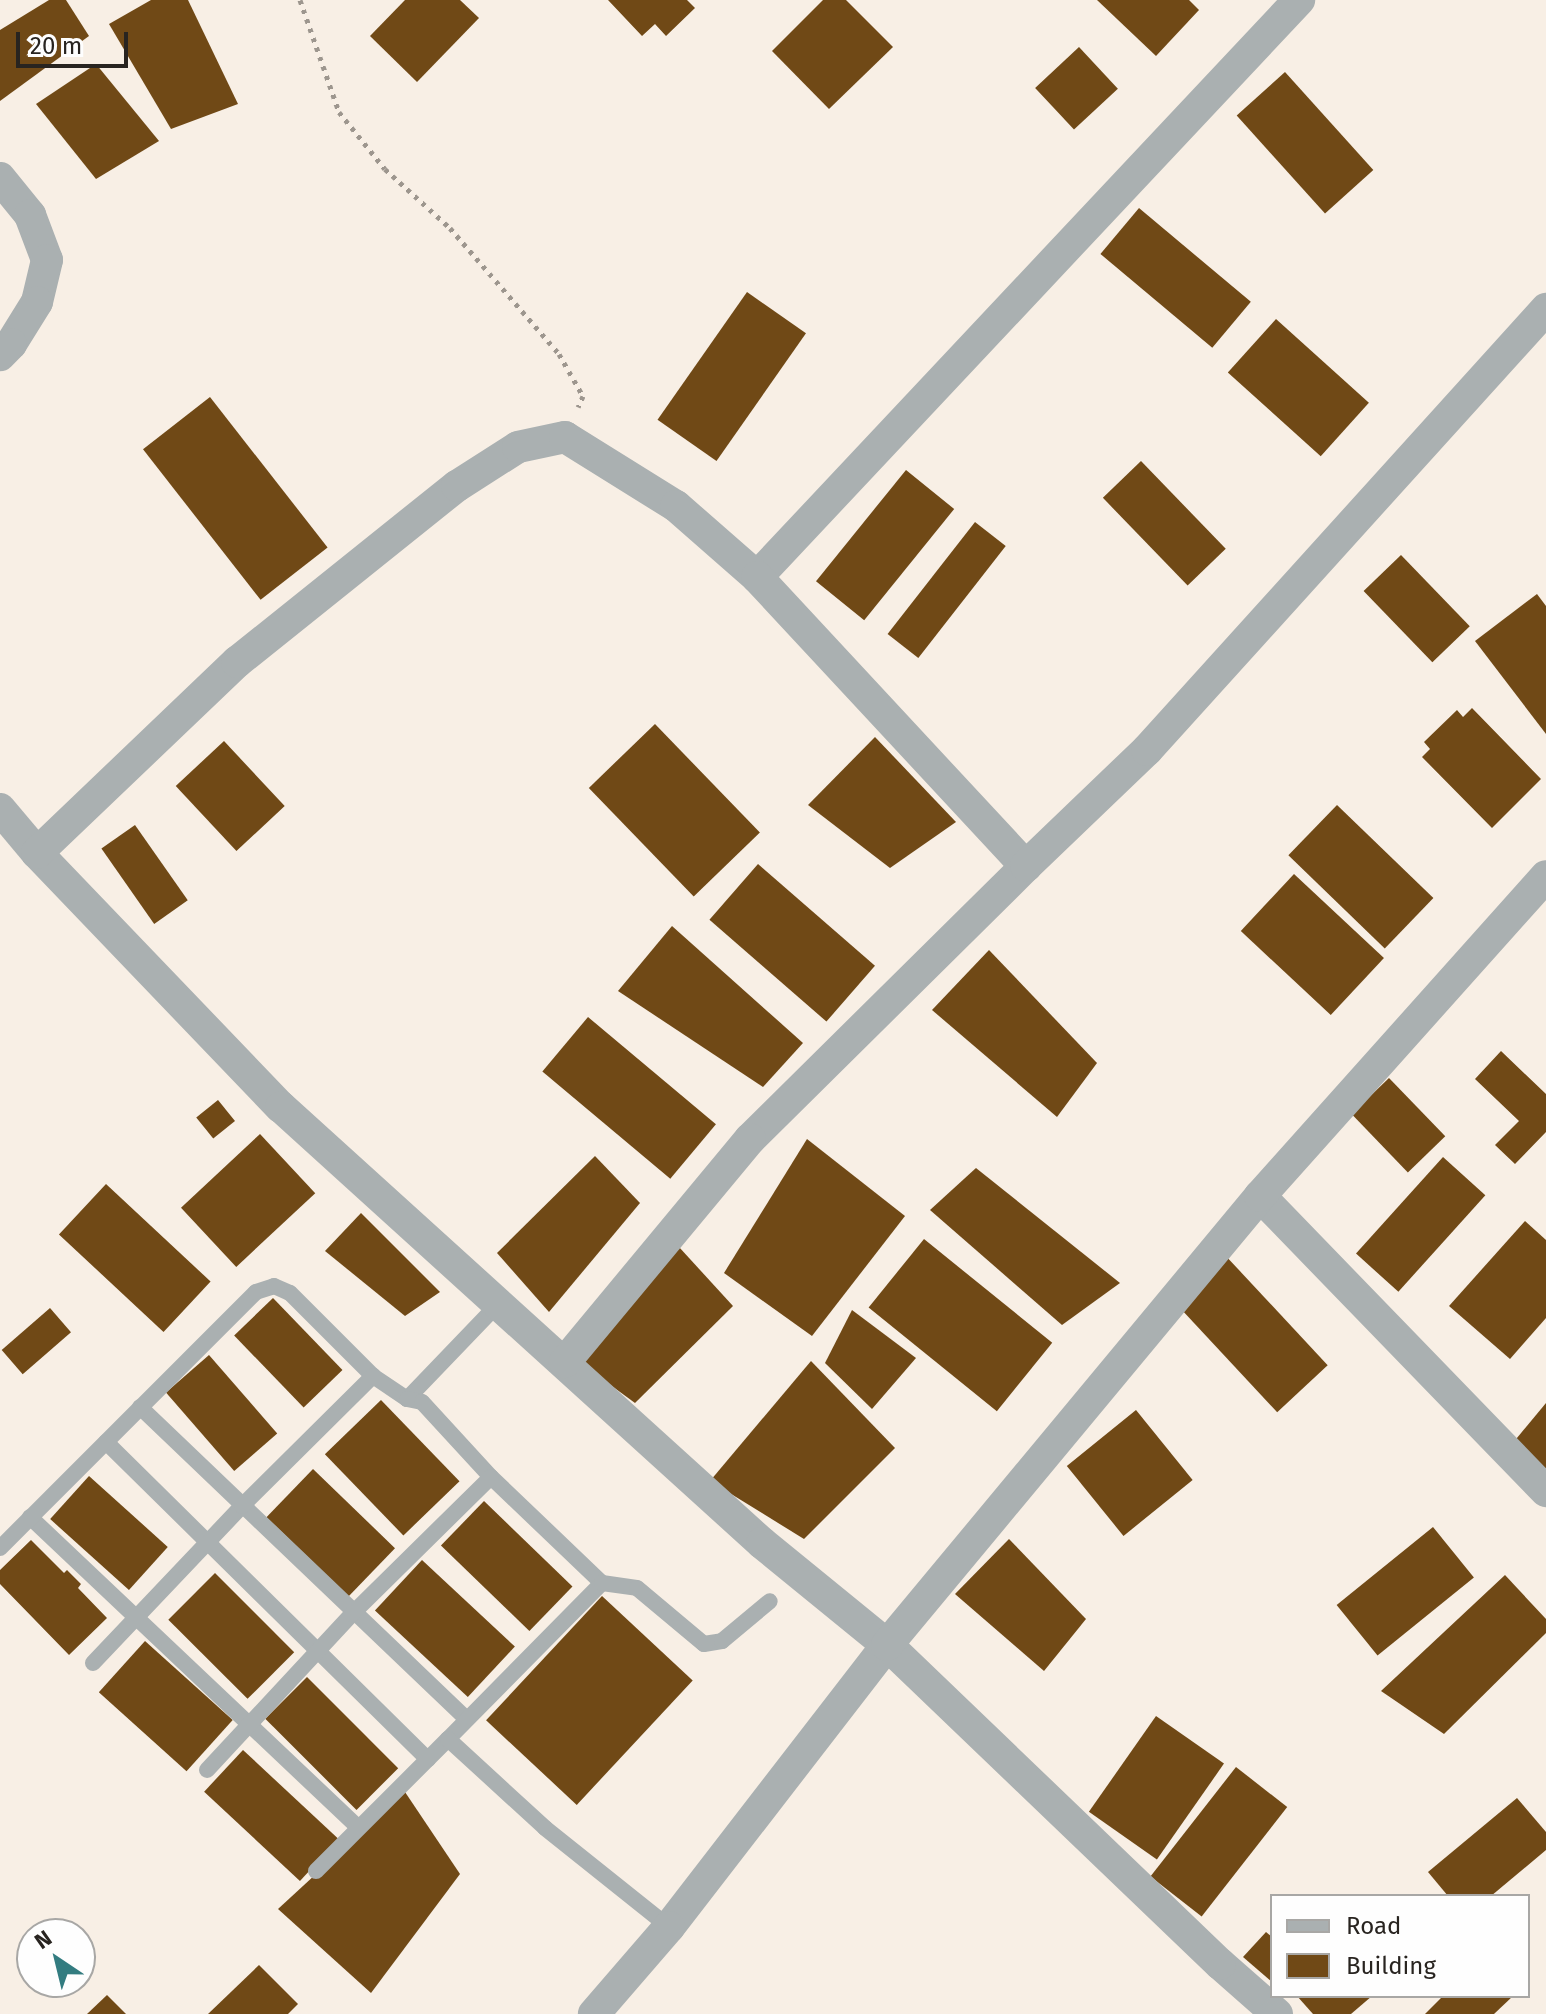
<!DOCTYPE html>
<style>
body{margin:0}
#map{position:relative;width:1546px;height:2014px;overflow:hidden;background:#f8efe5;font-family:"Fira Sans",sans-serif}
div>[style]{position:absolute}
.building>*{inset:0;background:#704916;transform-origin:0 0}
.path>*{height:5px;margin-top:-2.5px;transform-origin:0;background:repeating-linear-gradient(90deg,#9d968e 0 4px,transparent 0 10px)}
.service>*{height:16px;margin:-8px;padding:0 8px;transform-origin:8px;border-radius:8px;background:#aab0b1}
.minor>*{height:32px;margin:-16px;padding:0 16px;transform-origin:16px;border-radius:16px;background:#aab0b1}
span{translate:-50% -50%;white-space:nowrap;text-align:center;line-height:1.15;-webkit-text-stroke:8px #fefefe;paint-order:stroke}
.legend{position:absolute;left:1270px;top:1894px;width:260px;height:104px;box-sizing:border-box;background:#fefefe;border:2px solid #a8a7a5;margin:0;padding:10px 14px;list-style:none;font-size:24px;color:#282420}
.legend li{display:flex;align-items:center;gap:16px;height:40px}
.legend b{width:40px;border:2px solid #a8a7a5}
.north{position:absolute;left:16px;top:1918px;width:80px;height:80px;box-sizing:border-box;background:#fefefe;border:2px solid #a8a7a5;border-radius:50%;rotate:325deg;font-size:22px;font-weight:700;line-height:32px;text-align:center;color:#282420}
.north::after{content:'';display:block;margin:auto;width:28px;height:36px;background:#337c80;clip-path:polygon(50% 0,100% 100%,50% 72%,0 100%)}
.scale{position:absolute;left:16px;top:32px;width:112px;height:36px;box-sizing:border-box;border:4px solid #282420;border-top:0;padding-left:10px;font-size:24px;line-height:28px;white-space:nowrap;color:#282420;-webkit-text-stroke:6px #fefefe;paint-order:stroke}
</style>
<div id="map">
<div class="building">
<i style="clip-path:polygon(49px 0,66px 0,89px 36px,0 101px,0 30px)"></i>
<i style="clip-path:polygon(151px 0,188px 0,238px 104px,171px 129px,109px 24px)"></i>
<i style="clip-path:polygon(405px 0,460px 0,479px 18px,417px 82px,370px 36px)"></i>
<i style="clip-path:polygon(608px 0,687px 0,695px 8px,666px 36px,655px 24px,642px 36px)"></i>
<i style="clip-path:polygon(823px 0,846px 0,893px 47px,829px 109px,772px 51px)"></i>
<i style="clip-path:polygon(1097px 0,1189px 0,1199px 10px,1156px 56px)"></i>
<i style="left:1079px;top:47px;width:57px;height:60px;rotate:47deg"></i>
<i style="clip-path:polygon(96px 64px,159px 141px,96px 179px,36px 104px)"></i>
<i style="left:1285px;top:72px;width:132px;height:65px;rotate:48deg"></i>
<i style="left:1139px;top:208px;width:146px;height:60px;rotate:40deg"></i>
<i style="left:747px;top:292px;width:72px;height:156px;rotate:35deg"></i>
<i style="left:1276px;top:319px;width:125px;height:72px;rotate:42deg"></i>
<i style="left:210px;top:397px;width:191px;height:85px;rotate:52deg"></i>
<i style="left:1141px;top:461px;width:122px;height:53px;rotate:46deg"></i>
<i style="left:906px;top:470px;width:62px;height:143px;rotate:39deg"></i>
<i style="left:975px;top:522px;width:39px;height:142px;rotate:38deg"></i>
<i style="left:1401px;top:555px;width:99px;height:52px;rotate:46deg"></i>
<i style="clip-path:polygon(1537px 594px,1546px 606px,1546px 734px,1475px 641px)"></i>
<i style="clip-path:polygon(1472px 708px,1541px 779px,1492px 828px,1422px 757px,1430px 749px,1424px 742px,1457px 710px,1463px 717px)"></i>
<i style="left:655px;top:724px;width:151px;height:92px;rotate:46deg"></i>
<i style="clip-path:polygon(875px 737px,956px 822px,890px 868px,808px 805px)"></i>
<i style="left:224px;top:741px;width:89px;height:66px;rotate:47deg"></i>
<i style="left:1337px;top:805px;width:134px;height:70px;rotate:44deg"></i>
<i style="left:135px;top:825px;width:92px;height:41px;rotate:55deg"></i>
<i style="left:758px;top:864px;width:155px;height:74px;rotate:41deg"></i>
<i style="left:1294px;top:874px;width:123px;height:78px;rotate:43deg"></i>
<i style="clip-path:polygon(672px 926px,803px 1043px,763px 1087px,618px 991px)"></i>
<i style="clip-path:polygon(989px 950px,1097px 1063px,1057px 1117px,932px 1010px)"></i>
<i style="left:588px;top:1017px;width:167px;height:71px;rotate:40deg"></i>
<i style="clip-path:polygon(1501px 1051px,1546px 1094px,1546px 1132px,1515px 1164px,1495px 1145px,1519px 1121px,1475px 1079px)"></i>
<i style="left:1389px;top:1078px;width:81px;height:52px;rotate:46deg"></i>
<i style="left:218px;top:1100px;width:27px;height:28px;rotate:51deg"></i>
<i style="left:260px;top:1134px;width:81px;height:108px;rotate:47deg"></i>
<i style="clip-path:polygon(807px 1139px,905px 1216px,812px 1336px,724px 1273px)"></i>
<i style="clip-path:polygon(595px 1156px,640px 1203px,549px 1312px,497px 1253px)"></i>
<i style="left:1443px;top:1157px;width:57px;height:130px;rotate:42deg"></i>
<i style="clip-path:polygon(976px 1168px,1120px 1283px,1062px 1325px,930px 1210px)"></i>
<i style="left:106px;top:1184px;width:143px;height:69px;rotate:43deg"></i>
<i style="clip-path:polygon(361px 1213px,440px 1292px,405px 1316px,325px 1251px)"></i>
<i style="clip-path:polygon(1525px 1221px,1546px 1240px,1546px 1318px,1510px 1359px,1449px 1306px)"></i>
<i style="left:924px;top:1239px;width:165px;height:88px;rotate:39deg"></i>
<i style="clip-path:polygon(679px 1247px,733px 1306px,635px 1403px,575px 1359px)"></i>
<i style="left:1224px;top:1254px;width:152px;height:69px;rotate:47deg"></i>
<i style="left:273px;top:1298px;width:100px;height:54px;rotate:46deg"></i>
<i style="left:50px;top:1308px;width:32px;height:64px;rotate:49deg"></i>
<i style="clip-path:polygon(852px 1310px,916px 1358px,872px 1409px,825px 1363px)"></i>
<i style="left:209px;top:1355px;width:104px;height:57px;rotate:49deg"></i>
<i style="clip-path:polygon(811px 1361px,895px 1448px,804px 1539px,710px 1481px)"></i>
<i style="left:381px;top:1400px;width:113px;height:78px;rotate:46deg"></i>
<i style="clip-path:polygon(1546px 1403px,1546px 1472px,1512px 1444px)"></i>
<i style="left:1136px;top:1410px;width:90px;height:89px;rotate:51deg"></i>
<i style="left:313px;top:1469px;width:114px;height:67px;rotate:44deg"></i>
<i style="left:89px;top:1476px;width:106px;height:58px;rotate:42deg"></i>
<i style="left:484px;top:1501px;width:123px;height:62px;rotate:44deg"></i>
<i style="left:1433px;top:1527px;width:65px;height:124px;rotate:51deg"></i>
<i style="clip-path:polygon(1009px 1539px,1086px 1619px,1044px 1671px,955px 1594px)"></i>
<i style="clip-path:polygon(31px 1540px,64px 1573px,67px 1570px,81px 1584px,78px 1588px,107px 1618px,69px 1655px,0 1584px,0 1570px)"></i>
<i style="left:422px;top:1560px;width:127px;height:69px;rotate:43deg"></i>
<i style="left:215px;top:1573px;width:112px;height:66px;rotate:45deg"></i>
<i style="clip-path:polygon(1505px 1575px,1546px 1619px,1546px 1633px,1444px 1734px,1381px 1691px)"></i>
<i style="left:602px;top:1596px;width:124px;height:170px;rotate:43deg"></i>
<i style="left:145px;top:1641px;width:118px;height:69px;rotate:42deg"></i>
<i style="left:307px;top:1677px;width:129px;height:59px;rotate:45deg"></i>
<i style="left:1156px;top:1716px;width:83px;height:117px;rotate:35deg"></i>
<i style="left:243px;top:1750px;width:131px;height:57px;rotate:43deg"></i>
<i style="left:1236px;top:1767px;width:65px;height:139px;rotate:38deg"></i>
<i style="clip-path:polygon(405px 1792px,460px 1874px,371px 1993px,278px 1909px)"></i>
<i style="clip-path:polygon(1517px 1798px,1546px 1832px,1546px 1850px,1491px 1896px,1448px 1896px,1428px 1872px)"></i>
<i style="clip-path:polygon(1266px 1932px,1272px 1937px,1272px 1982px,1243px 1957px)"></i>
<i style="clip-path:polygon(259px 1965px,298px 2004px,288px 2014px,208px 2014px)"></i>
<i style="clip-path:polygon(107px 1995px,126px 2014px,87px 2014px)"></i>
<i style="clip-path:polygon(1297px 1996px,1372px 1996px,1351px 2014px,1313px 2014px)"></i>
<i style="clip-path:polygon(1443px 1996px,1513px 1996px,1494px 2014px,1425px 2014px)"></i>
</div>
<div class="path">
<i style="left:300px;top:0;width:119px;rotate:70.8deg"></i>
<i style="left:339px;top:112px;width:73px;rotate:51.1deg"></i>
<i style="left:385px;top:169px;width:88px;rotate:42.2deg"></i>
<i style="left:450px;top:228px;width:167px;rotate:49.1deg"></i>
<i style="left:559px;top:354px;width:48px;rotate:60.3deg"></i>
<i style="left:583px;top:396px;width:12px;rotate:114deg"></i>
</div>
<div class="service">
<i style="left:407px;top:1399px;width:130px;rotate:-46.2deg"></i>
<i style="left:140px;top:1407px;width:451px;rotate:43.7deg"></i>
<i style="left:106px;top:1442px;width:452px;rotate:44.6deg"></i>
<i style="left:30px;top:1517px;width:450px;rotate:43.4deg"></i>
<i style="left:0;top:1548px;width:362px;rotate:-45deg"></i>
<i style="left:256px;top:1292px;width:19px;rotate:-18deg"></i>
<i style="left:274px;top:1286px;width:17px;rotate:24deg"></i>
<i style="left:290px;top:1293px;width:117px;rotate:45deg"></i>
<i style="left:93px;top:1663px;width:216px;rotate:-46.5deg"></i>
<i style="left:242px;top:1506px;width:185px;rotate:-44.8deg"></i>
<i style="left:373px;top:1376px;width:41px;rotate:34.1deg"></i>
<i style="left:407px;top:1399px;width:15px;rotate:11deg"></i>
<i style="left:422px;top:1402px;width:102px;rotate:47.4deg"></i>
<i style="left:491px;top:1477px;width:153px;rotate:43.7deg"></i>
<i style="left:448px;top:1739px;width:219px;rotate:-45.4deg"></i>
<i style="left:602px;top:1583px;width:35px;rotate:8deg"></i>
<i style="left:637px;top:1588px;width:87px;rotate:39.9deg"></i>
<i style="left:704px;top:1644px;width:18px;rotate:-9deg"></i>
<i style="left:722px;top:1641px;width:62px;rotate:-39.8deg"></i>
<i style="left:207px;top:1770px;width:213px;rotate:-47.1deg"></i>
<i style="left:352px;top:1614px;width:195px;rotate:-44.6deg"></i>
<i style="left:316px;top:1871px;width:187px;rotate:-45deg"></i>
<i style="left:448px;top:1739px;width:132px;rotate:42.5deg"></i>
<i style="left:545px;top:1828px;width:159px;rotate:38.6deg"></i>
</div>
<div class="minor">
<i style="left:0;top:178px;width:48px;rotate:51deg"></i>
<i style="left:30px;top:215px;width:48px;rotate:69.3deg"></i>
<i style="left:47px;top:260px;width:43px;rotate:103.4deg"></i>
<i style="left:37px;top:302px;width:49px;rotate:121.8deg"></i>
<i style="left:11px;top:344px;width:16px;rotate:135deg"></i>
<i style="left:757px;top:577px;width:792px;rotate:-46.79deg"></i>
<i style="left:0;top:809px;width:57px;rotate:49.9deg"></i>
<i style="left:37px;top:853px;width:352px;rotate:46.2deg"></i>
<i style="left:281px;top:1107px;width:649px;rotate:42.19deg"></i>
<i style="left:762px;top:1543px;width:161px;rotate:39.2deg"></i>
<i style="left:887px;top:1645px;width:356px;rotate:127.7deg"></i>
<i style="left:669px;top:1927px;width:115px;rotate:130.8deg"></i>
<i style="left:37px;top:853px;width:277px;rotate:-43.7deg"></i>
<i style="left:237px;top:662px;width:282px;rotate:-38.7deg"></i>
<i style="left:457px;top:486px;width:72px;rotate:-32.6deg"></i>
<i style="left:518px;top:447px;width:48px;rotate:-12deg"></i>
<i style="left:565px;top:437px;width:131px;rotate:31.9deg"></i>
<i style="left:676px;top:506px;width:108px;rotate:41.2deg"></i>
<i style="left:757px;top:577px;width:395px;rotate:47.1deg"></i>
<i style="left:1026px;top:866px;width:388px;rotate:135.3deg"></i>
<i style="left:750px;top:1139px;width:290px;rotate:129.7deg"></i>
<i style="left:1026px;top:866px;width:168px;rotate:-43.8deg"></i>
<i style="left:1147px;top:750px;width:595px;rotate:-47.86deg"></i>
<i style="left:1260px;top:1196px;width:411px;rotate:45.9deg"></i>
<i style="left:1277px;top:2014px;width:76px;rotate:-138.7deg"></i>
<i style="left:1220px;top:1964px;width:461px;rotate:-136.2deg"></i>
<i style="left:887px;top:1645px;width:584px;rotate:-50.28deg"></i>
<i style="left:1260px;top:1196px;width:429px;rotate:-48.2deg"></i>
</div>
<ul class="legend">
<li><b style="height:10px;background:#aab0b1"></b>Road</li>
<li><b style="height:22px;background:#704916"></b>Building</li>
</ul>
<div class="north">N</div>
<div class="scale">20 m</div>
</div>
